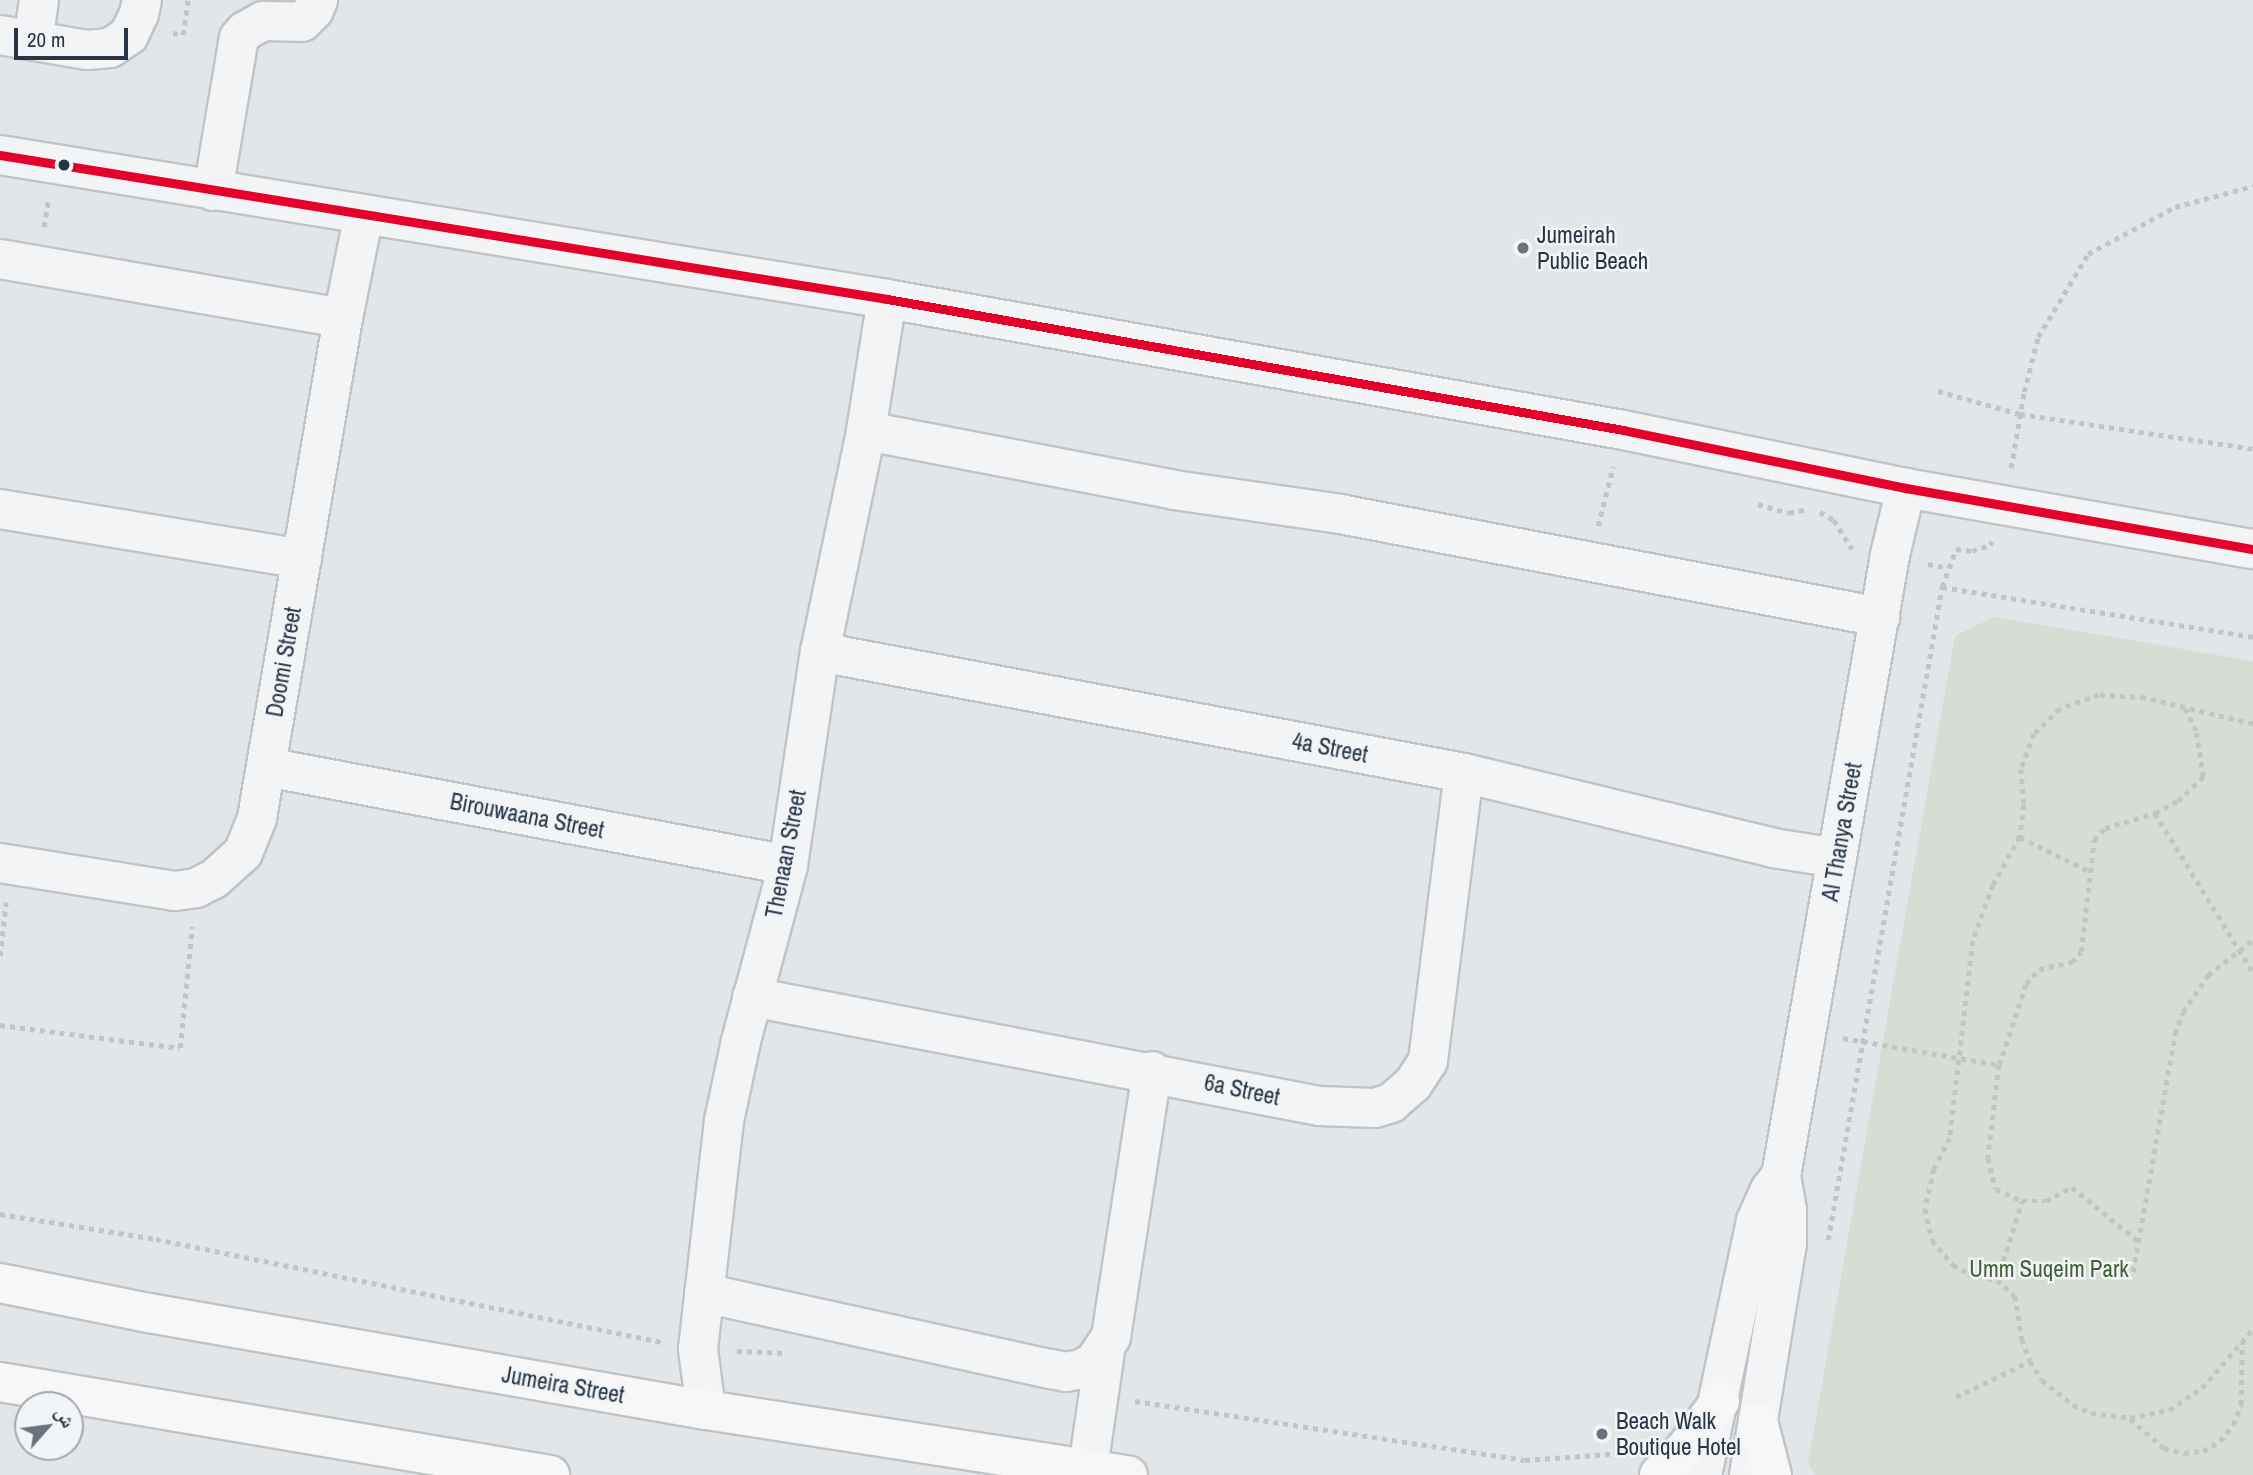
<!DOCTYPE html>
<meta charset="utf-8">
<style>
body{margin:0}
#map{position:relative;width:2253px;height:1475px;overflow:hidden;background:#e3e6e9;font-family:"Archivo Narrow","Noto Naskh Arabic",sans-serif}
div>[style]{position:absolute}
.green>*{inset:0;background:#d5ddd4}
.path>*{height:4.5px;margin-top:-2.25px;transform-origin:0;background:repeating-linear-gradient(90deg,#c1c5c8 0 5px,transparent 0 10px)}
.roads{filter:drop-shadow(2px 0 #c1c4c7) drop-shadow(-2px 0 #c1c4c7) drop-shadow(0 2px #c1c4c7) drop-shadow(0 -2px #c1c4c7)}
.minor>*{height:38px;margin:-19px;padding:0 19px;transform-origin:19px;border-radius:19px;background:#f3f4f6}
.major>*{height:38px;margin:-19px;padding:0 19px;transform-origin:19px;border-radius:19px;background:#f7f7f7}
.bus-1>*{height:9px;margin:-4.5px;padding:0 4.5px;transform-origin:4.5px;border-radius:4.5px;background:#e4002b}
.dots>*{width:19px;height:19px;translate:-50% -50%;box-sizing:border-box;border:4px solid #f1f5f8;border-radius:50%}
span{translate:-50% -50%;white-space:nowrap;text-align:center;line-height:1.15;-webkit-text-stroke:5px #f1f5f8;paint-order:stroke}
.poi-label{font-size:23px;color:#283544}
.left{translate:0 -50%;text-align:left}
.street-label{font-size:23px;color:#283544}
.park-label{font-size:23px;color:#406134}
.north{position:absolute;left:14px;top:1391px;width:70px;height:70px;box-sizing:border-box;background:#f1f5f8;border:2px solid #a1a8b0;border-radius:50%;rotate:62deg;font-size:19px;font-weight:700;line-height:28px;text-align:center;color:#283544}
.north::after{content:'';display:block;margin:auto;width:24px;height:32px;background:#69737e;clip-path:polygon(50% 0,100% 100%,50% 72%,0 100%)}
.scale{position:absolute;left:14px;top:28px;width:114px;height:32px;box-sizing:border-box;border:4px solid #283544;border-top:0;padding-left:9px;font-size:21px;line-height:24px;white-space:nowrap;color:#283544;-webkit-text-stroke:5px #f1f5f8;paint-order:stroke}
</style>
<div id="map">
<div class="green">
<i style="clip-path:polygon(1994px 617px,2253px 661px,2253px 1475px,1815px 1475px,1808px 1463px,1955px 636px)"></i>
</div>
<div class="path">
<i style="left:173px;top:33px;width:10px;rotate:11deg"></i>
<i style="left:183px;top:35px;width:35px;rotate:-82deg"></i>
<i style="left:44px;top:227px;width:26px;rotate:-81deg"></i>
<i style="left:1938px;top:391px;width:85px;rotate:15.7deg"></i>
<i style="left:2020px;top:414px;width:236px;rotate:8.5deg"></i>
<i style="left:2011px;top:468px;width:77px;rotate:-80.3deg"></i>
<i style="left:2024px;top:392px;width:57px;rotate:-75.7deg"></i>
<i style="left:2038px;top:337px;width:97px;rotate:-58.9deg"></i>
<i style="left:2088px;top:254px;width:99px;rotate:-28.4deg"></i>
<i style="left:2175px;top:207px;width:81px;rotate:-15.1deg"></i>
<i style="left:1758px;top:504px;width:32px;rotate:16deg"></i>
<i style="left:1789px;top:513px;width:19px;rotate:-12deg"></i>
<i style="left:1820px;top:512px;width:16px;rotate:30deg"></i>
<i style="left:1834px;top:520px;width:34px;rotate:58deg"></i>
<i style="left:1598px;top:526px;width:61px;rotate:-75.7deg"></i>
<i style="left:1928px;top:564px;width:20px;rotate:11deg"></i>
<i style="left:1942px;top:587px;width:315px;rotate:9.1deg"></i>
<i style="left:2253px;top:724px;width:111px;rotate:-166.5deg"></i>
<i style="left:2145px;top:698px;width:46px;rotate:-176.3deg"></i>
<i style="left:2099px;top:695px;width:41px;rotate:160.3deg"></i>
<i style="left:2060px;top:709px;width:36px;rotate:136deg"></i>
<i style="left:2034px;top:734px;width:37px;rotate:110deg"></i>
<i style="left:2021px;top:769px;width:36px;rotate:85deg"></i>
<i style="left:2024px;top:805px;width:32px;rotate:97deg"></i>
<i style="left:2020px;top:837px;width:55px;rotate:119.4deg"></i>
<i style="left:1993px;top:885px;width:59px;rotate:109.7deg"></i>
<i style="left:1973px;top:941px;width:198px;rotate:96.7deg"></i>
<i style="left:1950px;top:1138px;width:35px;rotate:117deg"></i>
<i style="left:1934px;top:1169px;width:41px;rotate:102.7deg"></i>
<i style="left:1925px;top:1209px;width:32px;rotate:77deg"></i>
<i style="left:1932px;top:1240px;width:33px;rotate:50deg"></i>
<i style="left:1953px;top:1265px;width:17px;rotate:28deg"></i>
<i style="left:1968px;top:1273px;width:30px;rotate:14deg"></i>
<i style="left:1997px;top:1280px;width:24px;rotate:42deg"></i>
<i style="left:2015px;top:1296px;width:44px;rotate:80.8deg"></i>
<i style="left:2022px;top:1339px;width:23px;rotate:70deg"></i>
<i style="left:2030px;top:1361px;width:22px;rotate:58deg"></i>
<i style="left:2042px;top:1380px;width:40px;rotate:39deg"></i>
<i style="left:2073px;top:1405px;width:20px;rotate:24deg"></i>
<i style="left:2091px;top:1413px;width:39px;rotate:7deg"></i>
<i style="left:2130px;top:1418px;width:40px;rotate:-12deg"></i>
<i style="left:2169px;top:1410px;width:40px;rotate:-34deg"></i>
<i style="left:2202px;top:1388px;width:78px;rotate:-49.2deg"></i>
<i style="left:2155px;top:813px;width:187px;rotate:58.4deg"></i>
<i style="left:2020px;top:837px;width:77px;rotate:26.2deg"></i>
<i style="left:0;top:956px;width:54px;rotate:-83.7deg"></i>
<i style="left:0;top:1025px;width:181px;rotate:7.3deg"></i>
<i style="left:180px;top:1048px;width:122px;rotate:-84.3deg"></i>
<i style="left:1843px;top:1038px;width:158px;rotate:9.8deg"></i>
<i style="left:1999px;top:1065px;width:85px;rotate:-71.6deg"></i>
<i style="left:2026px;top:984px;width:20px;rotate:-49deg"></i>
<i style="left:2039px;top:969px;width:34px;rotate:-12deg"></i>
<i style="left:2072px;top:962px;width:13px;rotate:-48deg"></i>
<i style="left:2081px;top:952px;width:113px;rotate:-83.4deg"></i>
<i style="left:2094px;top:840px;width:16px;rotate:-47deg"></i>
<i style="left:2105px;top:828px;width:52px;rotate:-16.7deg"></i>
<i style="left:2155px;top:813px;width:26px;rotate:-28deg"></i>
<i style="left:2178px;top:801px;width:35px;rotate:-44deg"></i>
<i style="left:2203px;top:777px;width:47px;rotate:-98.7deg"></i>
<i style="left:2196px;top:731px;width:25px;rotate:-116deg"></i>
<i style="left:1999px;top:1065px;width:94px;rotate:96.7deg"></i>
<i style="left:1988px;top:1158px;width:32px;rotate:76deg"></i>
<i style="left:1996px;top:1189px;width:29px;rotate:25deg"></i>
<i style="left:2022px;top:1201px;width:24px"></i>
<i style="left:2046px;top:1201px;width:30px;rotate:-28deg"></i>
<i style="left:2072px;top:1187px;width:85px;rotate:39.3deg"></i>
<i style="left:0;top:1214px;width:158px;rotate:9.1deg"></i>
<i style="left:156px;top:1239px;width:516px;rotate:11.51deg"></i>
<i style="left:1828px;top:1240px;width:663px;rotate:-80.1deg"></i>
<i style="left:1942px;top:587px;width:40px;rotate:-69.8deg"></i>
<i style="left:1956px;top:549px;width:16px;rotate:7deg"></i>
<i style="left:1972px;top:551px;width:19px;rotate:-18deg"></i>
<i style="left:1990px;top:545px;width:4px;rotate:-63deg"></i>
<i style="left:2133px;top:1272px;width:242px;rotate:-80deg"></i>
<i style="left:2175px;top:1034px;width:23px;rotate:-70deg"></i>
<i style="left:2183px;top:1012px;width:45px;rotate:-56deg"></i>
<i style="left:2208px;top:975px;width:57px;rotate:-37.9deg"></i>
<i style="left:1997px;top:1280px;width:83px;rotate:-72.4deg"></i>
<i style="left:737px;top:1351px;width:50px;rotate:2.3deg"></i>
<i style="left:1956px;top:1397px;width:82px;rotate:-25.9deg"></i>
<i style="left:1135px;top:1401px;width:394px;rotate:8.6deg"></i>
<i style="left:1525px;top:1460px;width:100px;rotate:-4deg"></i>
<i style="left:1625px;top:1453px;width:4px;rotate:34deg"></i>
<i style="left:2130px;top:1419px;width:45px;rotate:40.5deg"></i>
<i style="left:2164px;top:1448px;width:21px;rotate:14deg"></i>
<i style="left:2184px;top:1453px;width:19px;rotate:-6deg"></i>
<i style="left:2203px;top:1451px;width:20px;rotate:-30deg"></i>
<i style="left:2220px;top:1441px;width:21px;rotate:-51deg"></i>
<i style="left:2233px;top:1425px;width:22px;rotate:-68deg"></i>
<i style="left:2241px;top:1405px;width:62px;rotate:-89.1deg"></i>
</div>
<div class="roads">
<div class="minor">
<i style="left:0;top:35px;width:88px;rotate:9.8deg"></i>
<i style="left:87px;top:50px;width:23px;rotate:-5deg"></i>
<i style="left:110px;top:48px;width:23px;rotate:-34deg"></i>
<i style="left:129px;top:35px;width:23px;rotate:-65deg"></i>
<i style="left:139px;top:14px;width:14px;rotate:-78deg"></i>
<i style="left:33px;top:41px;width:41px;rotate:-81.7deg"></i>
<i style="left:0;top:155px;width:899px;rotate:9.22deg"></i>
<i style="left:887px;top:299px;width:748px;rotate:10.09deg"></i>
<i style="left:1623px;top:430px;width:289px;rotate:11.6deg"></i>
<i style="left:1906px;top:488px;width:352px;rotate:10deg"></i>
<i style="left:213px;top:191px;width:155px;rotate:-80.4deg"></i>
<i style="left:239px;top:38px;width:9px;rotate:-49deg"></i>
<i style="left:245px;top:31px;width:21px;rotate:-29deg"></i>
<i style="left:263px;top:21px;width:39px;rotate:1deg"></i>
<i style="left:302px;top:22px;width:17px;rotate:-45deg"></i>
<i style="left:314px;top:10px;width:11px;rotate:-68deg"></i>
<i style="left:0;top:259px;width:348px;rotate:9.8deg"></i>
<i style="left:866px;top:431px;width:314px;rotate:10.8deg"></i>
<i style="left:1174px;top:490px;width:168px;rotate:8.2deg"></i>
<i style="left:1340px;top:514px;width:550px;rotate:10.8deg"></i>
<i style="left:0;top:509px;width:306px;rotate:9.4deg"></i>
<i style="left:820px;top:652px;width:655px;rotate:10.64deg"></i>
<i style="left:1464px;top:773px;width:318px;rotate:13.6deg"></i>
<i style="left:1773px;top:848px;width:65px;rotate:8.9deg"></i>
<i style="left:266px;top:767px;width:531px;rotate:10.63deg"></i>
<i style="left:0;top:863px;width:177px;rotate:9.1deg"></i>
<i style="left:175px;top:891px;width:21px;rotate:-8deg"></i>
<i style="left:196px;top:888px;width:20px;rotate:-27deg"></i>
<i style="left:214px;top:879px;width:39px;rotate:-42deg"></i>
<i style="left:243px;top:853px;width:38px;rotate:-68deg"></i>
<i style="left:257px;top:818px;width:507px;rotate:-80.24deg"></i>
<i style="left:343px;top:318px;width:106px;rotate:-78.6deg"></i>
<i style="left:752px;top:997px;width:577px;rotate:10.88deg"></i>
<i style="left:1319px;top:1106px;width:56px;rotate:2deg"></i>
<i style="left:1375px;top:1108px;width:17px;rotate:-17deg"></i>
<i style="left:1391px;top:1103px;width:29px;rotate:-41deg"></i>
<i style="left:1413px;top:1084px;width:27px;rotate:-57deg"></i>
<i style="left:1428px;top:1061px;width:290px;rotate:-82.9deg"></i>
<i style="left:704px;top:1293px;width:355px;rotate:12.4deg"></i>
<i style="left:1051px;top:1369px;width:15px;rotate:11deg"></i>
<i style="left:1066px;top:1372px;width:15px;rotate:-11deg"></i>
<i style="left:1081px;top:1369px;width:15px;rotate:-28deg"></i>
<i style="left:1094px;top:1362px;width:30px;rotate:-56deg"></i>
<i style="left:1111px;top:1337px;width:269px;rotate:-81.2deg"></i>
<i style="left:706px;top:1410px;width:62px;rotate:-97.5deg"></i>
<i style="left:698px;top:1349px;width:229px;rotate:-83.5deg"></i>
<i style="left:724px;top:1121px;width:82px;rotate:-78deg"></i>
<i style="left:741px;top:1041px;width:182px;rotate:-75deg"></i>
<i style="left:788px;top:865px;width:215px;rotate:-81.5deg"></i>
<i style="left:820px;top:652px;width:226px;rotate:-78.2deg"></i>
<i style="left:866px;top:431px;width:134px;rotate:-81deg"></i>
<i style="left:1088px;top:1468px;width:118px;rotate:-81.7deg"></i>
<i style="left:1702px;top:1475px;width:260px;rotate:-78deg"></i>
<i style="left:1756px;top:1221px;width:34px;rotate:-66deg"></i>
<i style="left:1770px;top:1190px;width:18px;rotate:-52deg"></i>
<i style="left:1749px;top:1475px;width:234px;rotate:-80.7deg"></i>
<i style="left:1787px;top:1244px;width:34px;rotate:-90deg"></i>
<i style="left:1787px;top:1210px;width:35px;rotate:-100deg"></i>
<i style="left:1781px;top:1176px;width:630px;rotate:-80.04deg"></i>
<i style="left:1890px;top:555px;width:69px;rotate:-76.6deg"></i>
</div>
<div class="major">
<i style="left:0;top:1283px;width:152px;rotate:11.4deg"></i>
<i style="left:149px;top:1313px;width:565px;rotate:9.88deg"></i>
<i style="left:706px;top:1410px;width:427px;rotate:8.8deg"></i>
<i style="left:0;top:1382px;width:558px;rotate:9.6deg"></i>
<i style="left:1758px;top:1421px;width:56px;rotate:75.5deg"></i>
<i style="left:1659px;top:1475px;width:38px;rotate:-45deg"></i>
<i style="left:1686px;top:1448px;width:58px;rotate:-54.1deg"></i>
</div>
</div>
<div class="bus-1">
<i style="left:0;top:155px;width:899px;rotate:9.22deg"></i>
<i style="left:887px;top:299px;width:748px;rotate:10.09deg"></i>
<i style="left:1623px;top:430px;width:289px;rotate:11.6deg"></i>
<i style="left:1906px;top:488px;width:352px;rotate:10deg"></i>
</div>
<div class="dots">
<i style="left:64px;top:165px;background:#283544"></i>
<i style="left:1523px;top:248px;background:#69737e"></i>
<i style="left:1602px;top:1434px;background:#69737e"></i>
</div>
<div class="poi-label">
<span class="left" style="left:1537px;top:248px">Jumeirah<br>Public Beach</span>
<span class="left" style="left:1616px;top:1434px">Beach Walk<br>Boutique Hotel</span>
</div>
<div class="street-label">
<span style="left:284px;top:662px;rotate:-80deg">Doomi Street</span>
<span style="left:1330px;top:748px;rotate:11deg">4a Street</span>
<span style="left:527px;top:816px;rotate:11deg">Birouwaana Street</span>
<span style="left:1842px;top:832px;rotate:-80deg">Al Thanya Street</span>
<span style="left:786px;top:854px;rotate:-79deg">Thenaan Street</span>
<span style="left:1242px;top:1090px;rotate:12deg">6a Street</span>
<span style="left:563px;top:1385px;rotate:10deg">Jumeira Street</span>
</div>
<div class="park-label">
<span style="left:2049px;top:1269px">Umm Suqeim Park</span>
</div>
<div class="north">ش</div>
<div class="scale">20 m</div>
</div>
